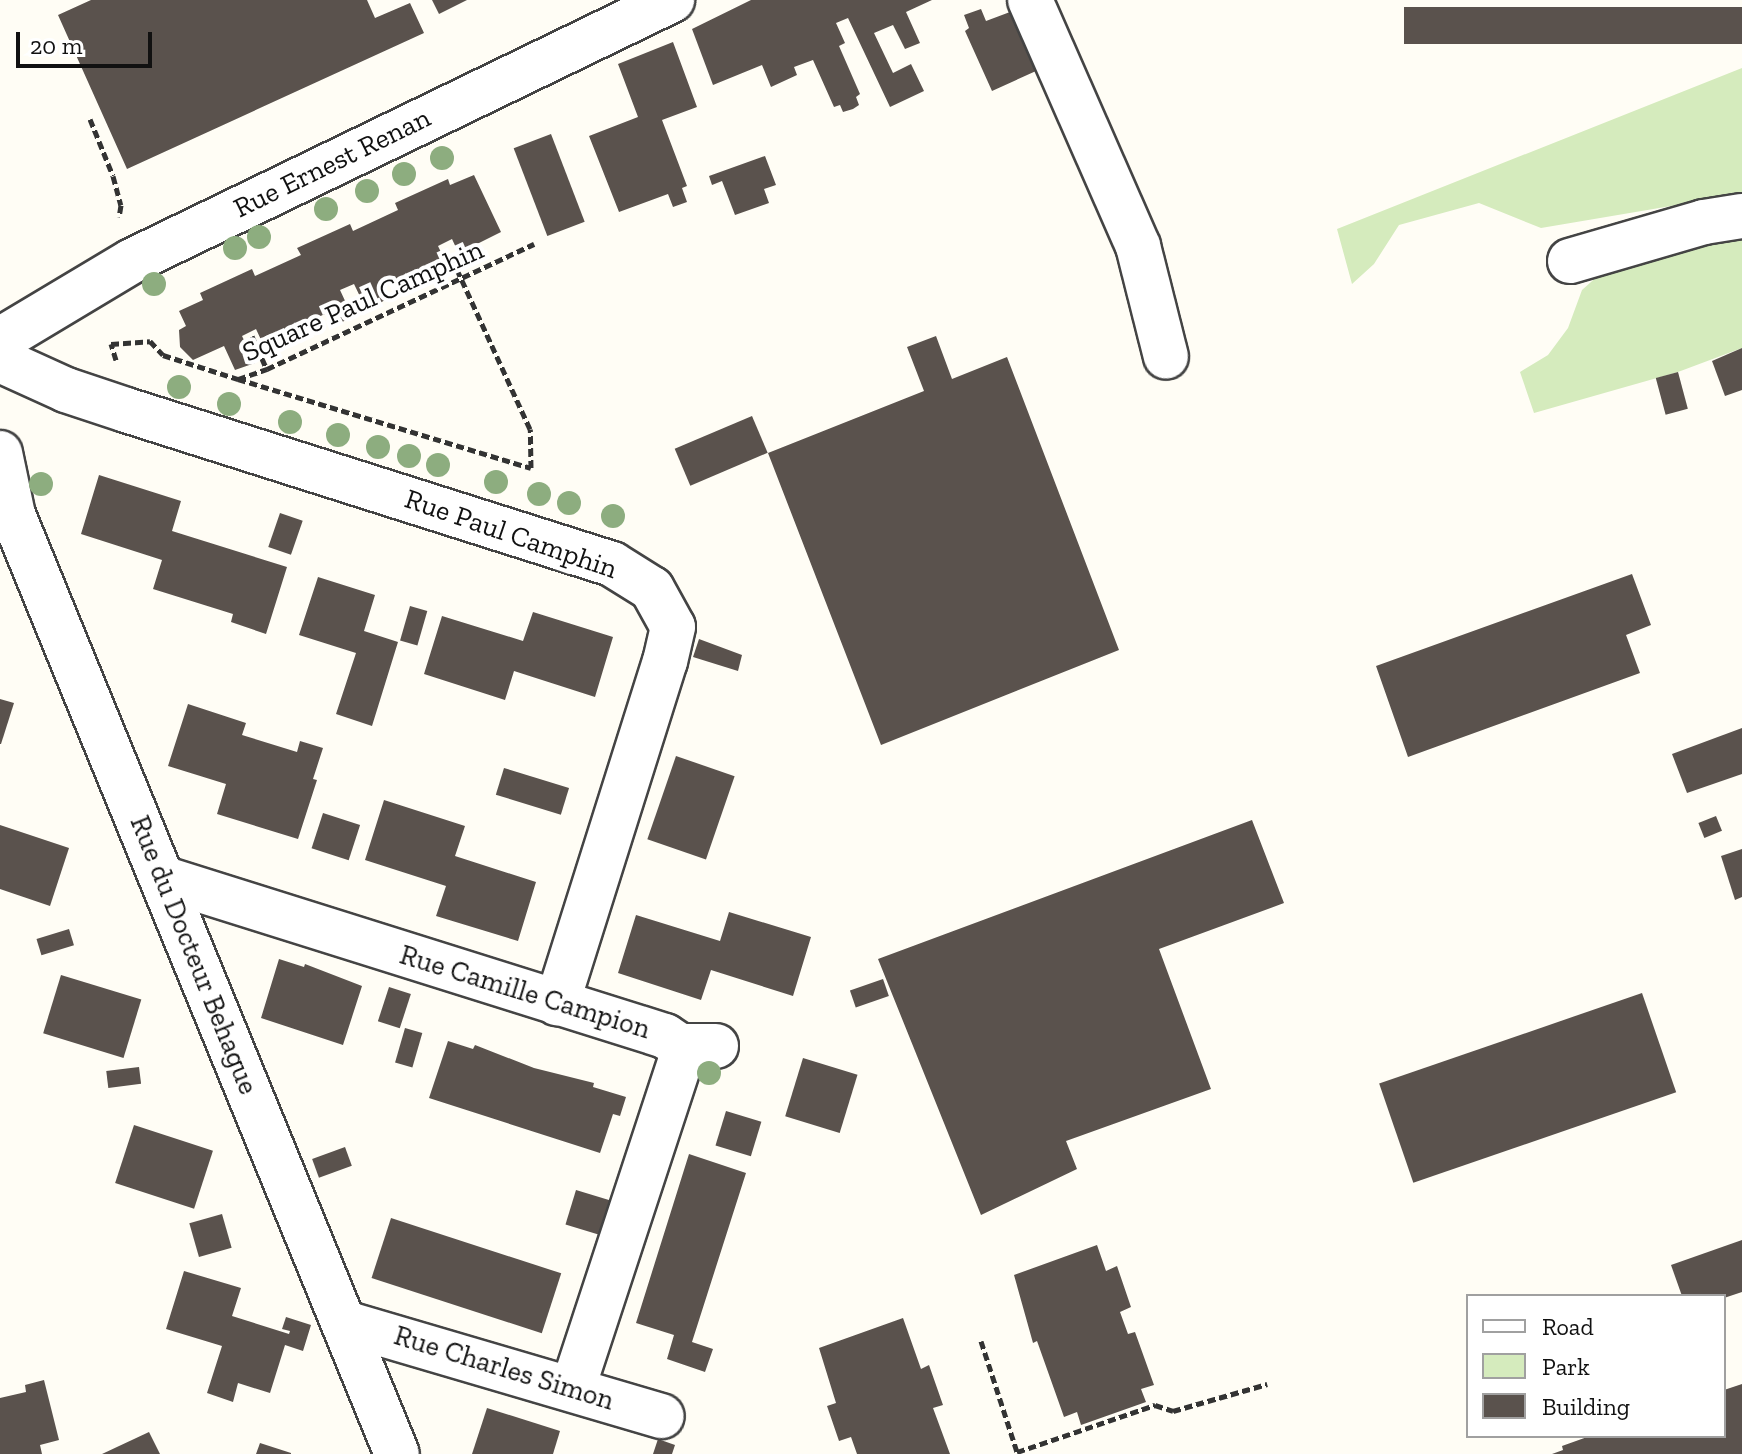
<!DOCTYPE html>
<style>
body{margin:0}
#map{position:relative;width:1742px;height:1454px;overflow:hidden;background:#fffdf5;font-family:"Zilla Slab",serif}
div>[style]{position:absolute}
.green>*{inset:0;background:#d5ebbd}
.building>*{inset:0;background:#5a524d;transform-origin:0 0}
.path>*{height:5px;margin-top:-2.5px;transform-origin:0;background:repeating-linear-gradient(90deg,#333 0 8px,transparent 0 12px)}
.roads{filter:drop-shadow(2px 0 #444) drop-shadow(-2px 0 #444) drop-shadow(0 2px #444) drop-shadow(0 -2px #444)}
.minor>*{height:44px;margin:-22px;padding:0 22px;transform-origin:22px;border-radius:22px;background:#fff}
.trees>*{width:24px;height:24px;margin:-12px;border-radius:50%;background:#8dad7f}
span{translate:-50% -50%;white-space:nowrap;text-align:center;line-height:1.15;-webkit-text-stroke:8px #fff;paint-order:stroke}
.street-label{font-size:28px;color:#111}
.legend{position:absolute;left:1466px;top:1294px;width:260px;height:144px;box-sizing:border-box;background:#fff;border:2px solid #a0a0a0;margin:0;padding:10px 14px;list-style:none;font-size:24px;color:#111}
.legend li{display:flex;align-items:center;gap:16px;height:40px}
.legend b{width:40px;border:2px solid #a0a0a0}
.scale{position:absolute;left:16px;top:32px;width:136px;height:36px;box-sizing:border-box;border:4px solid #111;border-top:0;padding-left:10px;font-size:24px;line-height:28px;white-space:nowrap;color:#111;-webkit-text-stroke:6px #fff;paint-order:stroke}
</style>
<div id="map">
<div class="green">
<i style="clip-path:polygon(1742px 68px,1742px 194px,1541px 228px,1479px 203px,1399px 225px,1374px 264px,1352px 284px,1337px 229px)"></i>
<i style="clip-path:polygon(1742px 237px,1742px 348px,1678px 372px,1534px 413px,1520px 372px,1548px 355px,1568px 328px,1582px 290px,1600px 274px,1622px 258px)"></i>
</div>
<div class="building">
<i style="clip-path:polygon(91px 0,367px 0,375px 18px,410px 3px,424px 33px,127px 169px,58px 15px)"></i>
<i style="clip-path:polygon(432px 0,467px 0,439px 14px)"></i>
<i style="clip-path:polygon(751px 0,932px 0,906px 12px,920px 43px,905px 49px,893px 25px,874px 33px,893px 73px,911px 64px,924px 91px,890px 107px,848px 18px,836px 23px,845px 43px,839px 46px,860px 94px,856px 97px,859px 105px,853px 109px,843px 112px,840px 105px,834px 107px,813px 60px,794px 67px,797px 75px,771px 87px,762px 65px,713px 85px,692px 29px)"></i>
<i style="left:1742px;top:7px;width:37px;height:338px;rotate:90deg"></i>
<i style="clip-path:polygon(981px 9px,986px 21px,1010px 12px,1036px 71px,992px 91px,965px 31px,969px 28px,964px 15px)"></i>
<i style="clip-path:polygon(673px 42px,697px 107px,662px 120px,687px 186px,682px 188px,687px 202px,673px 207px,668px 194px,619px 212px,589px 136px,638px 117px,618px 64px)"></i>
<i style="left:551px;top:134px;width:94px;height:40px;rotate:69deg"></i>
<i style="clip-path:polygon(765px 156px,776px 185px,764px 189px,769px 203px,735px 215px,722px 181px,712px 185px,709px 176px)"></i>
<i style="clip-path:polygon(474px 175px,501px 232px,477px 244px,483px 255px,465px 267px,452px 239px,438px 246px,451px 273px,430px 279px,425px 268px,380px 289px,385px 300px,367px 311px,354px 284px,340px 290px,353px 318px,333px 325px,327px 313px,282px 334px,287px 346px,269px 357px,256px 329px,242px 336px,255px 363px,235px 370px,224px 346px,193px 360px,180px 347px,179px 330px,186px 326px,179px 311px,203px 300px,200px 293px,252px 269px,255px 276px,301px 255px,297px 248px,350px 224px,353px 231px,398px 210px,395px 203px,448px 179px,450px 185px)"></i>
<i style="clip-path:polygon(936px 336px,952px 379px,1007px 357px,1119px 650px,881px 745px,768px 453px,924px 391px,907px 347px)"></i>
<i style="clip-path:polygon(1742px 348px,1742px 390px,1725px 396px,1712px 361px)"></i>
<i style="left:1678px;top:372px;width:38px;height:23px;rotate:75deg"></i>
<i style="left:752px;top:416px;width:40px;height:84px;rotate:67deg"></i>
<i style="clip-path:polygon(99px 475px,181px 501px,172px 531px,287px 567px,266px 634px,231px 622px,233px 614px,153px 589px,162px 560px,81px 534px)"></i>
<i style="left:280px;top:513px;width:24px;height:36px;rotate:19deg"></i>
<i style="clip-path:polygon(1632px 574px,1651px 625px,1626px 635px,1640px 673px,1408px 757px,1376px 666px)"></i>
<i style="clip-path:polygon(318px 577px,375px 595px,364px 631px,398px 642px,372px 726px,336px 714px,356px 653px,299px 635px)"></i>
<i style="left:410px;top:606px;width:18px;height:36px;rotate:16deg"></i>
<i style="clip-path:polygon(533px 612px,613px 637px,595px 697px,514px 671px,505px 700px,424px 674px,442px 616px,523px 641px)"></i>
<i style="clip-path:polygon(699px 639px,742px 655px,738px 671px,693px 657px)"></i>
<i style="clip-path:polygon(0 699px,14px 703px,1px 744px,0 744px)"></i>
<i style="clip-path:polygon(188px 704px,246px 723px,242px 735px,297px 752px,300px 741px,323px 748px,313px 779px,317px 780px,298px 839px,217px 814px,226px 784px,168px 766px)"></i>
<i style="clip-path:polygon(1742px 728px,1742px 774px,1687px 793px,1672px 754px)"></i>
<i style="left:676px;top:756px;width:62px;height:88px;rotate:19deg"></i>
<i style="left:504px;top:768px;width:68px;height:28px;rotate:17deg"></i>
<i style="clip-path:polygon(384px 800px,465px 826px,455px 856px,536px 882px,518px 941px,436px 916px,446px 886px,365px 860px)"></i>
<i style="left:323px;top:813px;width:39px;height:37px;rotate:18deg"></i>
<i style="left:1716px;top:816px;width:16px;height:19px;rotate:68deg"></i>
<i style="clip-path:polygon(1252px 820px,1284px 903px,1159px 949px,1211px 1089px,1066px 1141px,1077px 1169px,981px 1215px,878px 959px)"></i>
<i style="clip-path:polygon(0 825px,69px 848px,50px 906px,0 889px)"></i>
<i style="clip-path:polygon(1742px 849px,1742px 897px,1735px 900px,1721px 856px)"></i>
<i style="clip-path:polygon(729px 912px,811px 937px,793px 996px,711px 970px,701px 1000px,618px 973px,636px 915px,720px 941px)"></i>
<i style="left:69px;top:929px;width:17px;height:34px;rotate:73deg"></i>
<i style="clip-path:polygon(279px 959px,304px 967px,305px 964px,362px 986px,343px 1045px,261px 1018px)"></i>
<i style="left:61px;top:975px;width:84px;height:61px;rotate:17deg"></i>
<i style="left:883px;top:979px;width:18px;height:35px;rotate:71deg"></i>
<i style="left:389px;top:987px;width:23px;height:36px;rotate:18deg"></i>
<i style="left:1642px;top:993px;width:105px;height:278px;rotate:71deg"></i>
<i style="left:405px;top:1028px;width:18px;height:36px;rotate:16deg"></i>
<i style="clip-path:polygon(448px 1041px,473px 1049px,475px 1045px,534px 1068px,594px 1083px,593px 1087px,626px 1097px,620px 1116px,613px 1114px,600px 1153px,429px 1098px)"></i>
<i style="left:803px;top:1058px;width:57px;height:61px;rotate:17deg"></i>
<i style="left:139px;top:1067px;width:17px;height:33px;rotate:83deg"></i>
<i style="left:726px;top:1111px;width:37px;height:36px;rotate:17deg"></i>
<i style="left:134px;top:1125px;width:83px;height:61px;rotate:18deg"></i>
<i style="left:345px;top:1147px;width:20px;height:35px;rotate:70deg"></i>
<i style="clip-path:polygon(689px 1154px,746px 1173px,692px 1342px,713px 1349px,705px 1372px,667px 1359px,674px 1335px,636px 1323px)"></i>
<i style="left:576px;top:1190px;width:37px;height:36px;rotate:17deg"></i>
<i style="left:222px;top:1214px;width:35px;height:34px;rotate:74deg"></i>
<i style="left:391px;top:1218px;width:179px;height:63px;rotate:18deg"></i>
<i style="clip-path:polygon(1742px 1240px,1742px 1292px,1724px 1298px,1682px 1296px,1671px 1265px)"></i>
<i style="clip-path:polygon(1097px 1245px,1106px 1271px,1117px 1266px,1131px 1307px,1120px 1312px,1128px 1334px,1135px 1332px,1154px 1385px,1141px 1389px,1146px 1402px,1081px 1425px,1077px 1412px,1064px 1417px,1037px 1341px,1033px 1343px,1014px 1275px)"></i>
<i style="clip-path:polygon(184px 1271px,241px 1288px,232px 1316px,289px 1334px,290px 1331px,282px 1329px,286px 1317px,311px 1325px,303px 1351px,285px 1345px,270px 1393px,238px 1383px,233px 1402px,207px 1393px,222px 1346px,166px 1329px)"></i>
<i style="clip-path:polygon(903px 1318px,921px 1369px,929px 1365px,943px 1405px,933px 1408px,950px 1454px,857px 1454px,851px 1437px,839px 1441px,827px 1406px,836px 1403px,819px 1348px)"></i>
<i style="clip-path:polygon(44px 1380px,59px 1440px,40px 1445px,42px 1454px,0 1454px,0 1398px,26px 1392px,25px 1385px)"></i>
<i style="clip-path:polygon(1742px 1384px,1742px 1454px,1552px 1454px,1563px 1450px,1562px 1446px,1590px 1436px,1724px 1436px,1724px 1390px)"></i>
<i style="clip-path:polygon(487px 1408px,560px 1431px,553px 1454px,472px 1454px)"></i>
<i style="clip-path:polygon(149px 1432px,160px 1454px,102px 1454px)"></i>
<i style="clip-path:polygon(658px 1439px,675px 1445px,672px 1454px,653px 1454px)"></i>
<i style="clip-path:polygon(260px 1443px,291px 1453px,291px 1454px,256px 1454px)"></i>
</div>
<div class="path">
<i style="left:90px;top:119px;width:61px;rotate:68deg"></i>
<i style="left:113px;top:176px;width:30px;rotate:75deg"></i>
<i style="left:121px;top:205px;width:12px;rotate:99deg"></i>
<i style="left:252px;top:336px;width:36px;rotate:66deg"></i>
<i style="left:116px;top:360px;width:17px;rotate:-107deg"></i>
<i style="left:111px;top:344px;width:39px;rotate:-4deg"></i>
<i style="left:150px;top:341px;width:19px;rotate:47deg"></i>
<i style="left:163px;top:355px;width:79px;rotate:17.7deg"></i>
<i style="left:238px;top:379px;width:31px;rotate:-19deg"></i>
<i style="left:267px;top:369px;width:295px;rotate:-25.1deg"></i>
<i style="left:238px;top:379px;width:306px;rotate:16.9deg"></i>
<i style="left:531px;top:468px;width:39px;rotate:-91deg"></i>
<i style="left:530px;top:429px;width:185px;rotate:-114.6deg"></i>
<i style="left:981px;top:1341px;width:117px;rotate:72deg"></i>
<i style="left:1017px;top:1452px;width:146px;rotate:-18.8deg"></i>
<i style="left:1155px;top:1405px;width:19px;rotate:18deg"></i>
<i style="left:1173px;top:1411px;width:98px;rotate:-16deg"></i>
</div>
<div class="roads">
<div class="minor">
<i style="left:1030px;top:0;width:269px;rotate:66.3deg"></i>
<i style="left:1138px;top:246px;width:114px;rotate:75.8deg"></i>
<i style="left:1570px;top:261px;width:140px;rotate:-16.2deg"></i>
<i style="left:1704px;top:222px;width:38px;rotate:-9deg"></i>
<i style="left:0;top:340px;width:154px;rotate:-30.9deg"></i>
<i style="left:132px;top:261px;width:600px;rotate:-25.8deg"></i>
<i style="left:0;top:360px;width:72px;rotate:24.4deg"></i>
<i style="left:66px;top:390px;width:63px;rotate:18.4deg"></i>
<i style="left:126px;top:410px;width:510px;rotate:17.58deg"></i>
<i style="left:612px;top:564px;width:47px;rotate:32deg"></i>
<i style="left:652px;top:589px;width:43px;rotate:61.1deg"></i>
<i style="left:673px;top:627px;width:35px;rotate:103deg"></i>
<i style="left:665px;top:661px;width:359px;rotate:107.5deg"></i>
<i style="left:0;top:453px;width:63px;rotate:78.2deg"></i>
<i style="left:13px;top:515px;width:1014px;rotate:67.76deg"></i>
<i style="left:162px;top:878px;width:527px;rotate:17.44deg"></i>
<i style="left:665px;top:1036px;width:18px;rotate:34deg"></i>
<i style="left:680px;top:1046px;width:16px;rotate:90deg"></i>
<i style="left:680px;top:1062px;width:343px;rotate:108.2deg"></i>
<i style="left:680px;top:1046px;width:36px"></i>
<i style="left:345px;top:1323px;width:330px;rotate:16.4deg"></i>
</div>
</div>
<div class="trees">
<i style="left:442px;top:158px"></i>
<i style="left:404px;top:174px"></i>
<i style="left:367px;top:191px"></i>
<i style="left:326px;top:209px"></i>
<i style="left:259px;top:237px"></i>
<i style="left:235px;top:248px"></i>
<i style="left:154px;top:284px"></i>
<i style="left:179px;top:387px"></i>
<i style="left:229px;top:404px"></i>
<i style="left:290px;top:422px"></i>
<i style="left:338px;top:435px"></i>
<i style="left:378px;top:447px"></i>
<i style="left:409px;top:456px"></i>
<i style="left:438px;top:465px"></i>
<i style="left:496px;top:482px"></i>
<i style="left:41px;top:484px"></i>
<i style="left:539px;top:494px"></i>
<i style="left:569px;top:503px"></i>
<i style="left:613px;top:516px"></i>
<i style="left:709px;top:1073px"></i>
</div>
<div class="street-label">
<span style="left:332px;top:163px;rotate:-26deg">Rue Ernest Renan</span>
<span style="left:363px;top:301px;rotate:-24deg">Square Paul Camphin</span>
<span style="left:511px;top:534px;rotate:19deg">Rue Paul Camphin</span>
<span style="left:194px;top:955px;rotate:68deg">Rue du Docteur Behague</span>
<span style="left:525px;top:992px;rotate:17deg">Rue Camille Campion</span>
<span style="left:504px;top:1368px;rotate:17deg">Rue Charles Simon</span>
</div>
<ul class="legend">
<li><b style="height:10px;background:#fff"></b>Road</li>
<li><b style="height:22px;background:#d5ebbd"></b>Park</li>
<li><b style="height:22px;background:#5a524d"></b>Building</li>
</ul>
<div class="scale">20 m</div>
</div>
